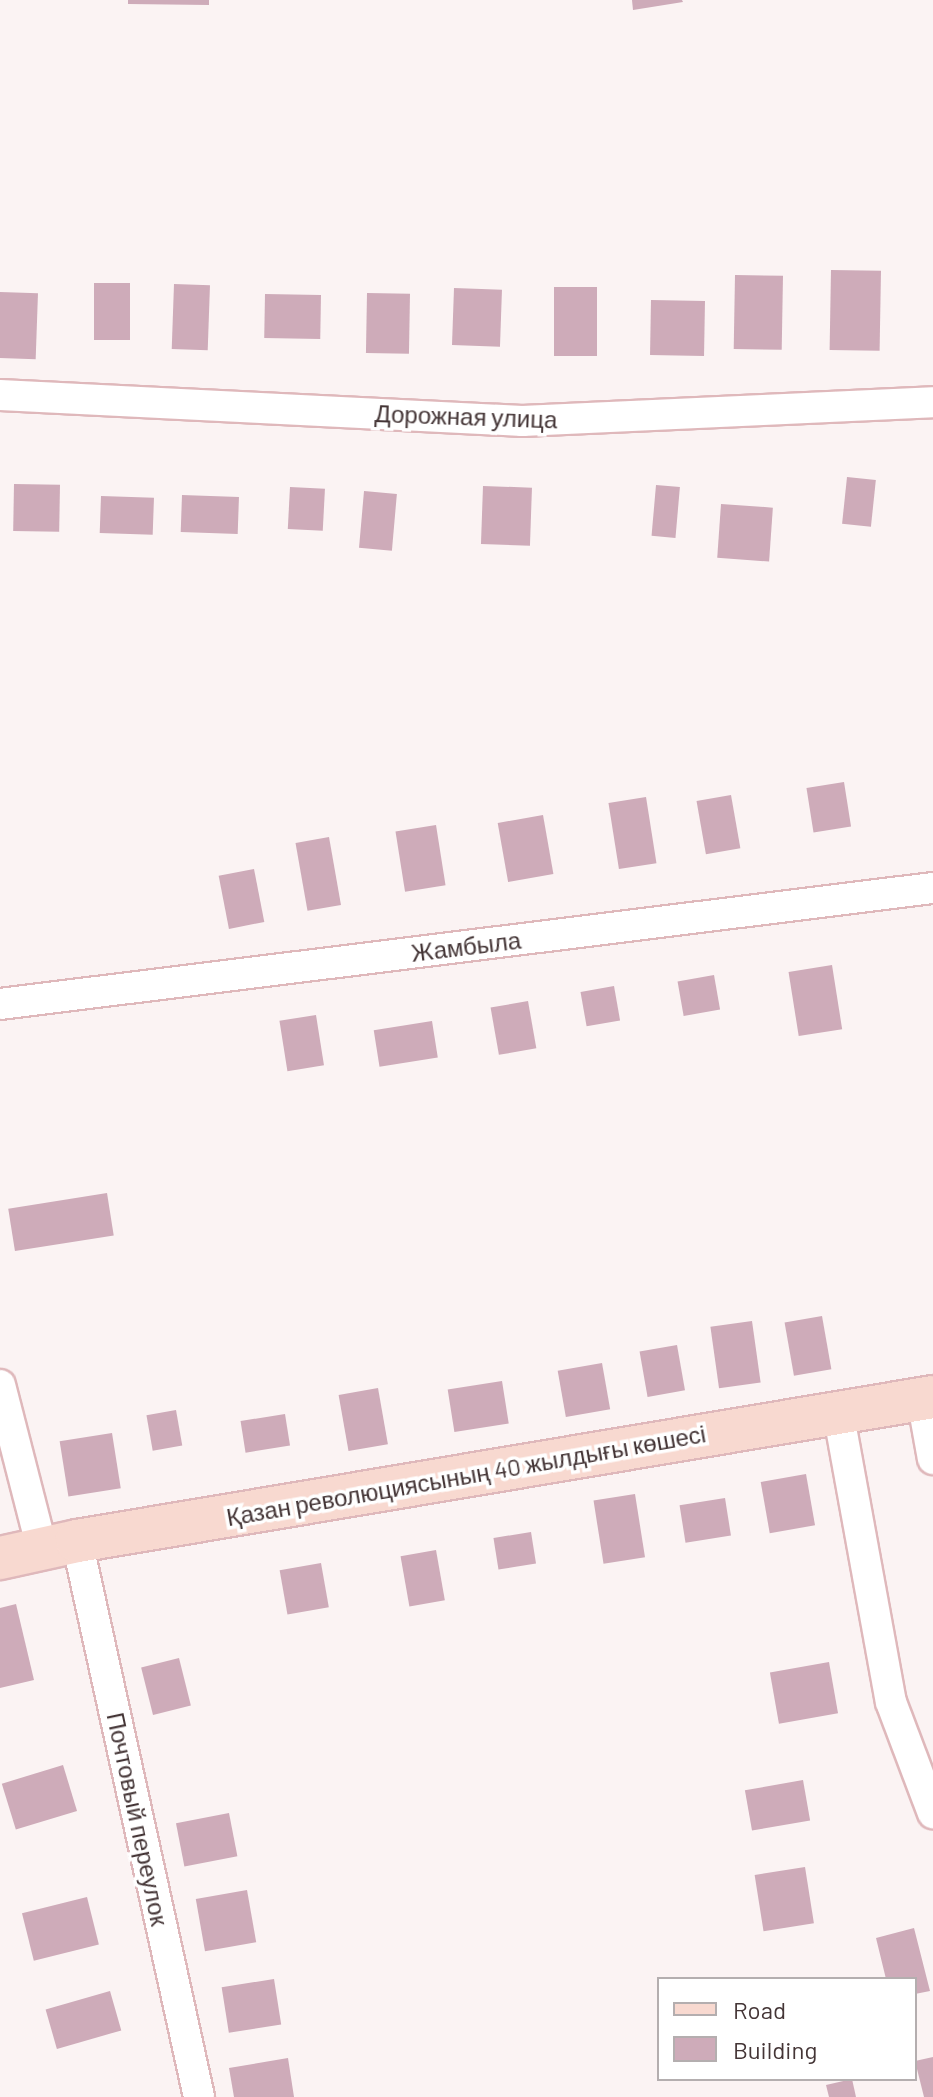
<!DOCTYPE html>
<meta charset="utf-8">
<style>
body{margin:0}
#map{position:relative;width:933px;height:2097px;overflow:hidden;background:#fbf3f3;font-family:Barlow,sans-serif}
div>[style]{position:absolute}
.building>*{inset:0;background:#ceabb9;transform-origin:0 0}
.roads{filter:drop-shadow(2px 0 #dfb8bb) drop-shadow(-2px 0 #dfb8bb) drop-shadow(0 2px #dfb8bb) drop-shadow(0 -2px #dfb8bb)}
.street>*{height:30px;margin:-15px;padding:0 15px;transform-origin:15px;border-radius:15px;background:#fff}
.secondary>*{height:42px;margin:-21px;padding:0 21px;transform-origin:21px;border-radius:21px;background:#f8d9d0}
span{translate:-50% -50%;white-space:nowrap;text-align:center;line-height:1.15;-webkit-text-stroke:7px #fff;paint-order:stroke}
.street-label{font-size:24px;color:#443536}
.legend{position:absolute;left:657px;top:1977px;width:260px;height:104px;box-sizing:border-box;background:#fff;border:2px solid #b4aeaf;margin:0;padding:10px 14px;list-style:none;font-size:24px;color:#443536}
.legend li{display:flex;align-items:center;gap:16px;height:40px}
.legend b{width:40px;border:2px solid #b4aeaf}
</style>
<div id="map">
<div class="building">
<i style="clip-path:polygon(128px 0,209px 0,209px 5px,128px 4px)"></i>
<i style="clip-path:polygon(632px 0,682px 0,683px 2px,633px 10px)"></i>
<i style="left:831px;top:270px;width:50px;height:80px;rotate:1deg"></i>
<i style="left:735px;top:275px;width:48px;height:74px;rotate:1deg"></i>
<i style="left:94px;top:283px;width:36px;height:57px"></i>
<i style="left:174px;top:284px;width:36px;height:65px;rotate:2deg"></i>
<i style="left:554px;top:287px;width:43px;height:69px"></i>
<i style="left:454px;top:288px;width:48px;height:57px;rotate:2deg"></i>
<i style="left:0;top:292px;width:38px;height:66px;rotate:2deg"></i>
<i style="left:367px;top:293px;width:43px;height:60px;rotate:1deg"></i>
<i style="left:265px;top:294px;width:56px;height:44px;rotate:1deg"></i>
<i style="left:651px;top:300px;width:54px;height:55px;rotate:1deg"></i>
<i style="left:847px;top:477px;width:29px;height:47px;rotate:6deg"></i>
<i style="left:14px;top:484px;width:46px;height:47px;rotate:1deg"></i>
<i style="left:656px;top:485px;width:24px;height:51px;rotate:5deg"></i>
<i style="left:483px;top:486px;width:49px;height:58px;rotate:2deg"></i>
<i style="left:290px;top:487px;width:35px;height:42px;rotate:3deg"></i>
<i style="left:364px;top:491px;width:33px;height:57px;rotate:5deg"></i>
<i style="left:182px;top:495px;width:57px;height:37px;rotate:2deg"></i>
<i style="left:101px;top:496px;width:53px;height:37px;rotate:2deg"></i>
<i style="left:721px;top:504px;width:52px;height:54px;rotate:4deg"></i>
<i style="left:844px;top:782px;width:45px;height:38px;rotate:81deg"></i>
<i style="left:731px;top:795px;width:54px;height:35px;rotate:80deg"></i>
<i style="left:646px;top:797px;width:67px;height:38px;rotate:81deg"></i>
<i style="left:543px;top:815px;width:60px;height:46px;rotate:80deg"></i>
<i style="left:436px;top:825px;width:61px;height:41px;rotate:81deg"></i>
<i style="left:329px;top:837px;width:69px;height:34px;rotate:80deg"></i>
<i style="left:254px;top:869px;width:54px;height:36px;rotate:79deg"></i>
<i style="left:832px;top:965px;width:65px;height:44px;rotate:81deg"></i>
<i style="left:714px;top:975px;width:35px;height:37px;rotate:80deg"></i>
<i style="left:614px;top:986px;width:35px;height:34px;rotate:80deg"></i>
<i style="left:528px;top:1001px;width:48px;height:38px;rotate:80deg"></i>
<i style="left:316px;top:1015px;width:51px;height:37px;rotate:81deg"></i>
<i style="left:432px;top:1021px;width:37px;height:59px;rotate:81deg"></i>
<i style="left:107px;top:1193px;width:43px;height:100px;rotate:81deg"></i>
<i style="left:822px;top:1316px;width:54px;height:38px;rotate:80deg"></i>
<i style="left:752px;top:1321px;width:62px;height:42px;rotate:82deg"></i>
<i style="left:677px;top:1345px;width:46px;height:38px;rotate:80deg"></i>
<i style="left:602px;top:1363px;width:47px;height:45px;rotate:80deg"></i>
<i style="left:502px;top:1381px;width:43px;height:55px;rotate:81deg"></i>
<i style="left:378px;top:1388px;width:57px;height:40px;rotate:80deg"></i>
<i style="left:176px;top:1410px;width:36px;height:30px;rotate:80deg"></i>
<i style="left:285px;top:1414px;width:32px;height:45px;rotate:81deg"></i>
<i style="left:112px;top:1433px;width:56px;height:53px;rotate:81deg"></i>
<i style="left:806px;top:1474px;width:52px;height:46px;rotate:80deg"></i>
<i style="left:635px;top:1494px;width:64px;height:42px;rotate:81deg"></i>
<i style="left:725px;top:1498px;width:38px;height:46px;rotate:81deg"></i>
<i style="left:531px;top:1532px;width:32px;height:38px;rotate:81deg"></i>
<i style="left:436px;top:1550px;width:51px;height:36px;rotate:80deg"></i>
<i style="left:321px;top:1563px;width:45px;height:42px;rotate:80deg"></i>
<i style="clip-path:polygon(16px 1604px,34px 1680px,0 1688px,0 1608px)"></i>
<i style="left:179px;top:1658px;width:49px;height:39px;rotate:76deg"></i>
<i style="left:829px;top:1662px;width:52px;height:60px;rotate:80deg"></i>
<i style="left:63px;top:1765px;width:48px;height:64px;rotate:73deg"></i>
<i style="left:803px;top:1780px;width:41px;height:59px;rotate:80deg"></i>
<i style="left:229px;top:1813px;width:44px;height:54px;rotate:79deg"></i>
<i style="left:805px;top:1867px;width:57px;height:51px;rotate:81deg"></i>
<i style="left:247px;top:1890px;width:53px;height:52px;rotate:80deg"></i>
<i style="left:87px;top:1897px;width:49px;height:67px;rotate:76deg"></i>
<i style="clip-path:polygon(914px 1928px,930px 1991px,915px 1994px,915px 1979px,886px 1979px,876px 1938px)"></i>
<i style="left:274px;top:1979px;width:46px;height:53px;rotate:81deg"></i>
<i style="left:110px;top:1991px;width:41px;height:67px;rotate:74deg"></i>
<i style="clip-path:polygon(933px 2057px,933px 2097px,924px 2097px,915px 2061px)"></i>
<i style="clip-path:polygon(288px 2058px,294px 2097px,234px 2097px,229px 2068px)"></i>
<i style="clip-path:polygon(852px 2079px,856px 2097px,829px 2097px,826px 2085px)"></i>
</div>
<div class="roads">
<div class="street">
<i style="left:0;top:395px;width:523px;rotate:2.85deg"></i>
<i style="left:522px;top:421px;width:411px;rotate:-2.6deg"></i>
<i style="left:0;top:1004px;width:940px;rotate:-7.09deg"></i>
<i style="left:0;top:1385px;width:169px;rotate:75.6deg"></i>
<i style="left:922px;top:1398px;width:62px;rotate:79.8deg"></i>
<i style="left:838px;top:1411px;width:296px;rotate:79.7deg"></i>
<i style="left:891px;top:1702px;width:119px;rotate:69.3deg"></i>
<i style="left:77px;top:1541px;width:569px;rotate:77.62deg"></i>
</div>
<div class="secondary">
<i style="left:0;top:1558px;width:79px;rotate:-12.4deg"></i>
<i style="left:77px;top:1541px;width:868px;rotate:-9.55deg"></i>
</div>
</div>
<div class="street-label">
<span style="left:466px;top:416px;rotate:2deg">Дорожная улица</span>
<span style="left:466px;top:946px;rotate:-7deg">Жамбыла</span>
<span style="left:466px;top:1475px;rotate:-10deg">Қазан революциясының 40 жылдығы көшесі</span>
<span style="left:138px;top:1819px;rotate:78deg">Почтовый переулок</span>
</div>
<ul class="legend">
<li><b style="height:10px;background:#f8d9d0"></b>Road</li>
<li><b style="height:22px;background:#ceabb9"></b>Building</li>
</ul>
</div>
